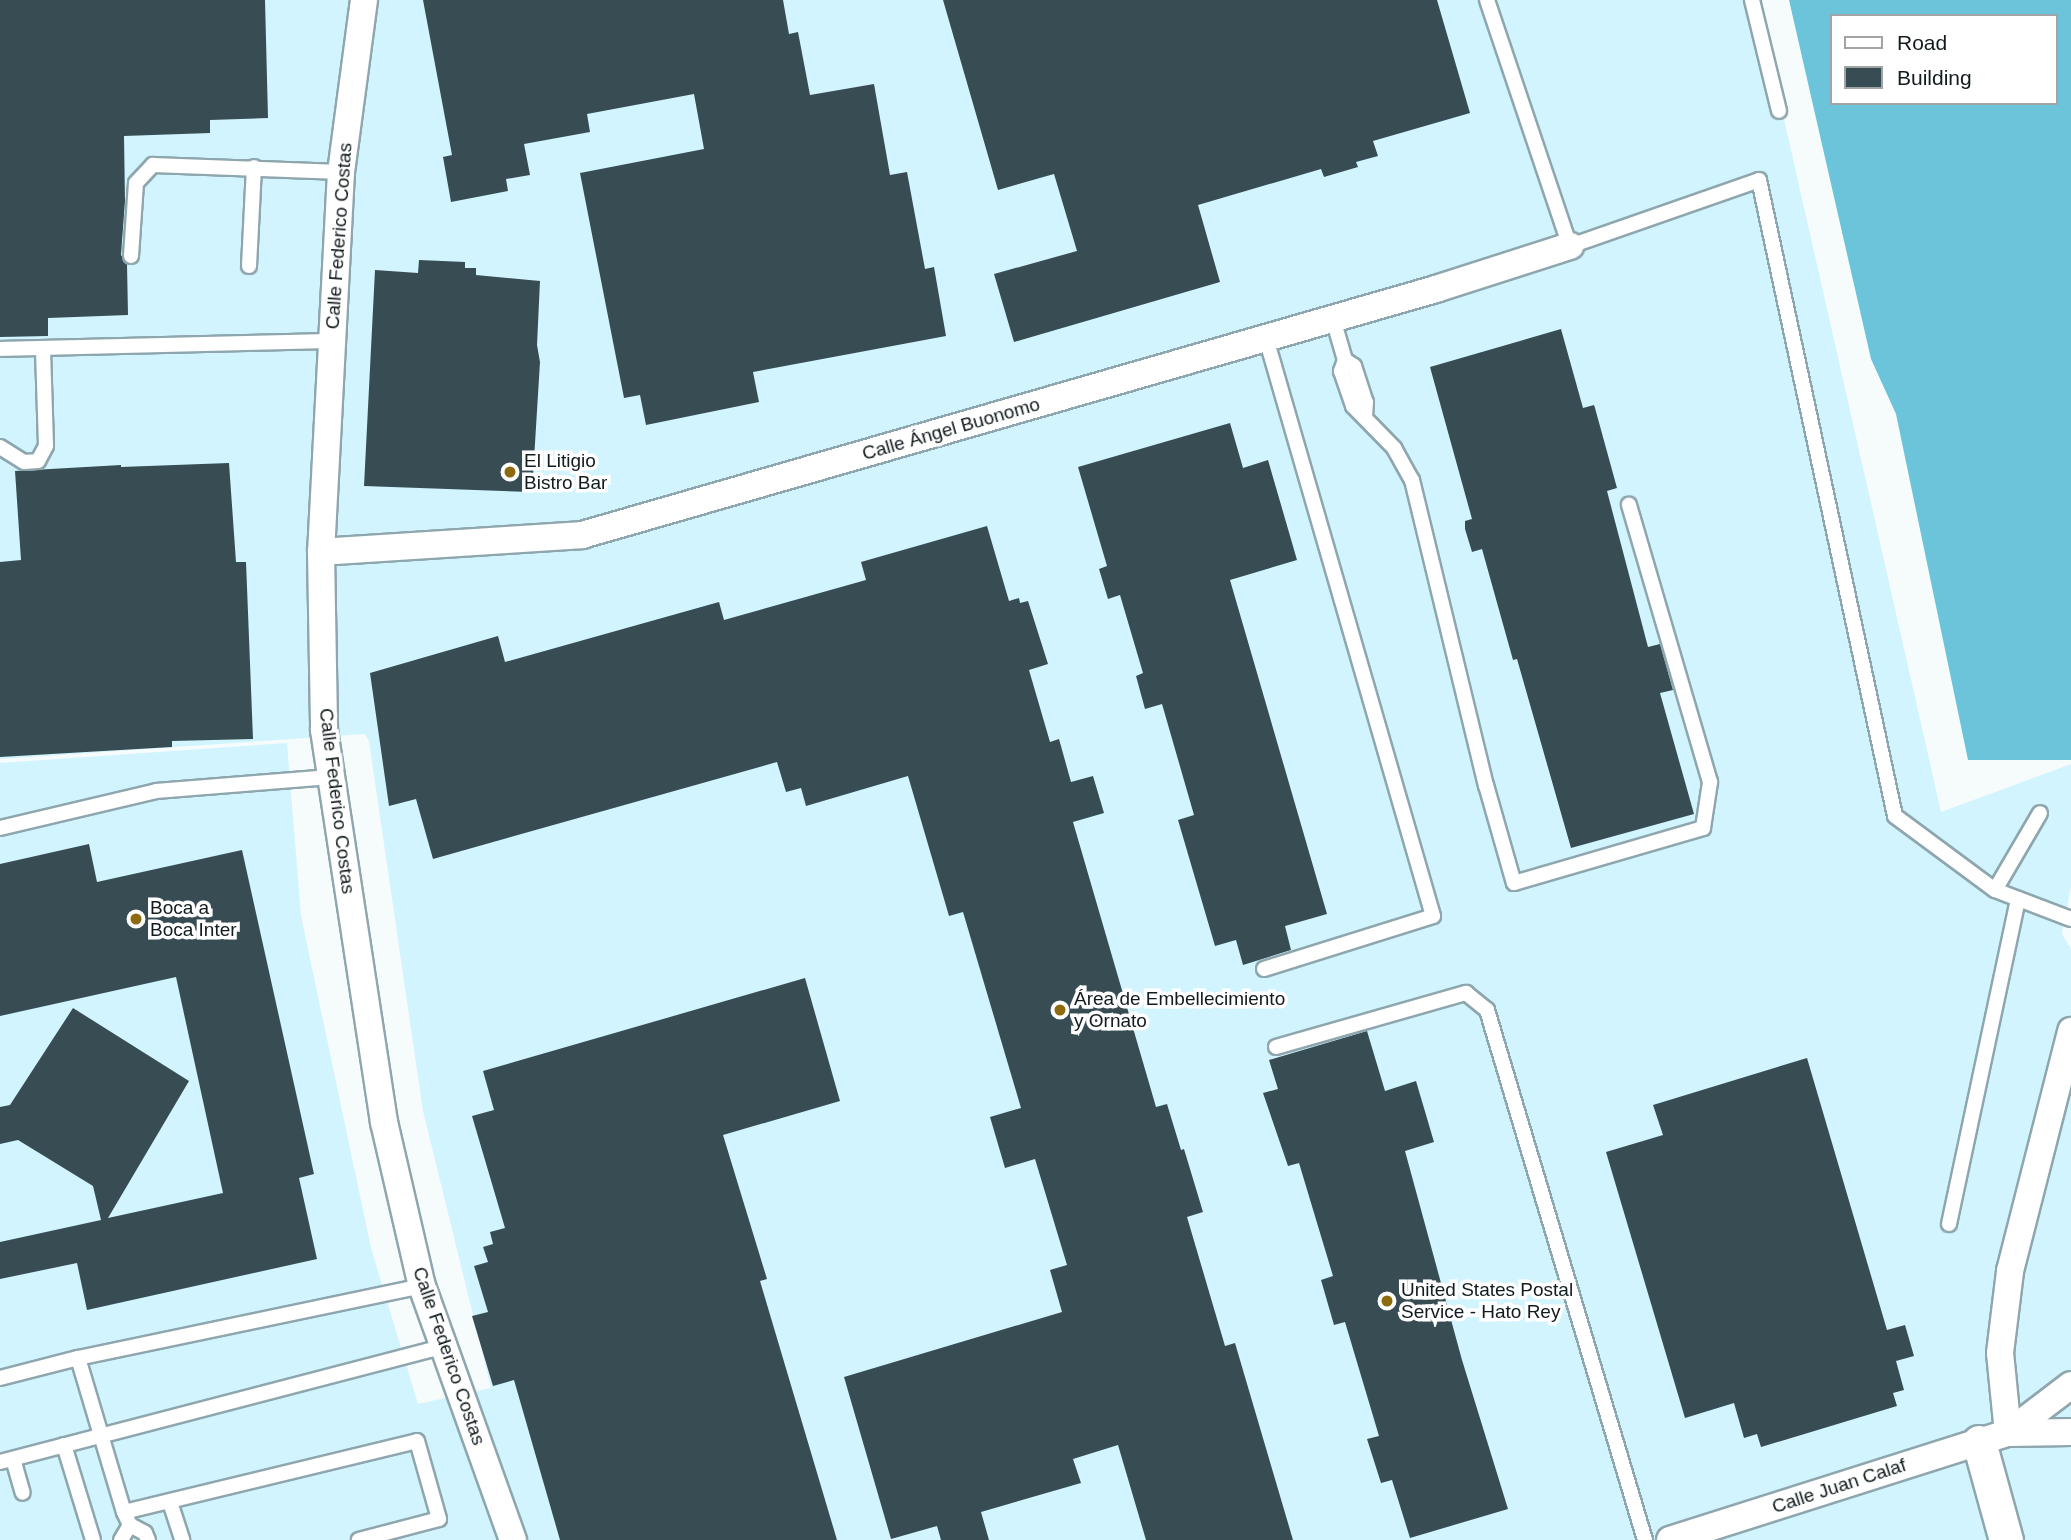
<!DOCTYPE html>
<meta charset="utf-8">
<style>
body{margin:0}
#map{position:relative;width:2071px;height:1540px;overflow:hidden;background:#f6fbfc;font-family:Arial,sans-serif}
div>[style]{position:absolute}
.built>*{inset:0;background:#d1f4fe}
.forest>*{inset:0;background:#6cc4da}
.building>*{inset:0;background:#374d53}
.roads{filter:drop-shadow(2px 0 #8ea6ad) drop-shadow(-2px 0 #8ea6ad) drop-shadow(0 2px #8ea6ad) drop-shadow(0 -2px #8ea6ad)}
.service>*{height:14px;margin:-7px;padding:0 7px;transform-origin:7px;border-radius:7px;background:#fff}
.minor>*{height:26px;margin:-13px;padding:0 13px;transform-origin:13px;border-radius:13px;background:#fff}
.tertiary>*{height:33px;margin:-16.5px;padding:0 16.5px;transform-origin:16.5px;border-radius:16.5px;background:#fff}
.dots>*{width:19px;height:19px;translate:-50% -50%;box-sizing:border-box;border:4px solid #fff;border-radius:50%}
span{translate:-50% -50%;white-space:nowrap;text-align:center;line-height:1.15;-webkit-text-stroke:7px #fff;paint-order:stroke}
.street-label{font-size:19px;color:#121b1d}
.poi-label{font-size:19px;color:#121b1d}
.left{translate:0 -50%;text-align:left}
.legend{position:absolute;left:1830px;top:14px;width:228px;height:91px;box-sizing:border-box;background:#fff;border:2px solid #a0a4a5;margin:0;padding:9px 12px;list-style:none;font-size:21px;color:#121b1d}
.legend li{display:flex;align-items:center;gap:14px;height:35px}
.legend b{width:35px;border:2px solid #a0a4a5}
</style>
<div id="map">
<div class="built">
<i style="clip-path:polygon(0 0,1757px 0,1941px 812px,2071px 764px,2071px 886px,2062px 934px,2071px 949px,2071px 1540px,0 1540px,0 763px,287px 743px,301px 916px,371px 1248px,418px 1404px,491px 1388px,423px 1111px,369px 741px,365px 734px,0 759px)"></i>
</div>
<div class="forest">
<i style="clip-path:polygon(evenodd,1789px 0,2071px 0,2071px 760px,1968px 760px,1896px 414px,1871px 359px,1789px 0,1831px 16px,2055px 16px,2055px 103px,1831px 103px,1831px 16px)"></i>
</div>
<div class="building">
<i style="clip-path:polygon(0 0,265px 0,268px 118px,210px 120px,210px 133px,124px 136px,125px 201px,121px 255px,127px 264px,128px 315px,48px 318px,48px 336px,0 337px)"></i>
<i style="clip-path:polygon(423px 0,783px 0,789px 34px,798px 32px,810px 95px,874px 84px,890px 175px,907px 172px,925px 269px,934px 267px,946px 336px,753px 372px,759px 402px,646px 425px,640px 395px,624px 398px,580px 173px,704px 149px,694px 94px,587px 114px,590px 132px,524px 144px,530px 175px,506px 179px,508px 191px,451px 202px,443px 157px,452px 155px)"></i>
<i style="clip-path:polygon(943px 0,1437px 0,1470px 113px,1373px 141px,1378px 156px,1356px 162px,1358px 167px,1324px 177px,1321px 169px,1198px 205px,1220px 282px,1014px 342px,994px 274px,1077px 251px,1054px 174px,998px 190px)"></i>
<i style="clip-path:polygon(419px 260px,465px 262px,465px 268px,476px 268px,476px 275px,540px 281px,537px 345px,540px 362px,532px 492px,364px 486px,375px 270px,418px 273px)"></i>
<i style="clip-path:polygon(1561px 329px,1583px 408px,1594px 405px,1595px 408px,1617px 488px,1607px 491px,1648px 647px,1660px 644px,1673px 690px,1660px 693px,1694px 814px,1571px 848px,1517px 659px,1513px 660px,1482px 549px,1472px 552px,1465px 529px,1465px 521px,1472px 519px,1430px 367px)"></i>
<i style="clip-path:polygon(1230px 423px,1243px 468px,1268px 460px,1297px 560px,1230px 580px,1327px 914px,1285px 926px,1291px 950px,1243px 965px,1236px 940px,1215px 946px,1178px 820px,1194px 815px,1162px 704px,1145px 709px,1136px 676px,1143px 673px,1120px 595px,1108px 599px,1099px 569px,1107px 566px,1078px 467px)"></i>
<i style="clip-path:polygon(229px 463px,236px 562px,246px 562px,253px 739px,172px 741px,172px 747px,0 757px,0 562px,21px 560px,15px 471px,121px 465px,121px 467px)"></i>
<i style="clip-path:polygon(987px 526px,1009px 601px,1019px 598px,1020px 603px,1028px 601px,1048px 664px,1029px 670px,1050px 742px,1059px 739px,1071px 782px,1093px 776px,1104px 813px,1073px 822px,1156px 1107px,1167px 1104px,1181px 1150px,1184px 1149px,1203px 1212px,1187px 1217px,1225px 1346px,1235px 1343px,1293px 1540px,1146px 1540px,1118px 1445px,1073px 1459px,1081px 1483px,981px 1512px,989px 1540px,941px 1540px,937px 1526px,891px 1539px,844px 1377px,1062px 1312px,1050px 1270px,1067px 1265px,1035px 1159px,1005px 1168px,990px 1117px,1021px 1108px,963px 912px,949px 916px,908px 776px,806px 806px,801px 788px,786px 792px,777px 762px,433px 859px,416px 799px,389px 806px,370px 673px,498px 636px,505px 662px,719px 602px,724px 620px,866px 580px,861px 562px)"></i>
<i style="clip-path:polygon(89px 844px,97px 882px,242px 850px,314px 1174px,299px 1178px,317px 1259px,87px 1310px,77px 1263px,0 1279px,0 1242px,101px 1220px,93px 1186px,18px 1140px,0 1144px,0 1107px,10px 1105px,73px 1008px,189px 1081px,108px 1218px,223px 1193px,176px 977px,0 1016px,0 864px)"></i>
<i style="clip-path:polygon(805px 978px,840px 1101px,723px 1135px,767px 1279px,760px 1281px,837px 1540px,560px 1540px,514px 1380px,493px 1386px,472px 1316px,488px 1312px,474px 1266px,488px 1262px,483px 1247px,493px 1244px,490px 1232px,505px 1228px,472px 1116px,494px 1110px,483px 1071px)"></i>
<i style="clip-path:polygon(1367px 1031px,1385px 1091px,1416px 1081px,1434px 1142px,1405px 1151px,1462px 1360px,1508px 1509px,1410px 1538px,1392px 1480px,1381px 1483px,1367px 1439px,1379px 1436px,1345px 1322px,1334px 1325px,1321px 1280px,1333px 1276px,1299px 1163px,1288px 1166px,1263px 1093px,1278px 1089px,1269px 1060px)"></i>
<i style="clip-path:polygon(1807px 1058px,1887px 1330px,1905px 1325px,1914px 1356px,1896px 1361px,1904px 1390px,1893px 1393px,1897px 1406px,1761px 1447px,1757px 1434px,1744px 1438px,1734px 1403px,1685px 1418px,1606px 1152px,1663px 1135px,1653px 1105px)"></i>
</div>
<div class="roads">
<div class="service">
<i style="left:1487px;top:0;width:260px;rotate:71.4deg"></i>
<i style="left:1570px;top:246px;width:200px;rotate:-19.2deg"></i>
<i style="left:1759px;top:180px;width:650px;rotate:77.93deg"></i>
<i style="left:1895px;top:816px;width:124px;rotate:36.5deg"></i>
<i style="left:1995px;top:890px;width:81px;rotate:20.9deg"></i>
<i style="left:1752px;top:0;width:114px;rotate:76.3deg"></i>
<i style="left:131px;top:256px;width:73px;rotate:-86.1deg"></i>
<i style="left:136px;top:183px;width:25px;rotate:-47deg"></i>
<i style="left:153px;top:165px;width:188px;rotate:2.1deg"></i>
<i style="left:249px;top:266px;width:99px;rotate:-87.1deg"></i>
<i style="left:1333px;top:319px;width:43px;rotate:73.7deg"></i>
<i style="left:1345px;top:360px;width:12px;rotate:110deg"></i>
<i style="left:1341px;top:371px;width:37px;rotate:71deg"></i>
<i style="left:1353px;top:406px;width:59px;rotate:45.7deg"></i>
<i style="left:1394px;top:448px;width:37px;rotate:61deg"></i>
<i style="left:1412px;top:480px;width:314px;rotate:76.4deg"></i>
<i style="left:1486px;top:785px;width:102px;rotate:74.1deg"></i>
<i style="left:1514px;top:883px;width:197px;rotate:-16.2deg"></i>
<i style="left:1703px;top:828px;width:47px;rotate:-81.3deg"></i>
<i style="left:1710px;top:782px;width:289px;rotate:-106.3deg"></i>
<i style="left:0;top:349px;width:332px;rotate:-1.4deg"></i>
<i style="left:1345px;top:360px;width:11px;rotate:34deg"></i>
<i style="left:1354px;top:366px;width:38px;rotate:72deg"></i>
<i style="left:1366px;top:402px;width:14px;rotate:94deg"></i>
<i style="left:0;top:447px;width:28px;rotate:32deg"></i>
<i style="left:24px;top:462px;width:14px;rotate:-4deg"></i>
<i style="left:38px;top:461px;width:17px;rotate:-62deg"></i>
<i style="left:46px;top:446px;width:98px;rotate:-91.8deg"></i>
<i style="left:0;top:828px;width:160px;rotate:-13.3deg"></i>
<i style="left:156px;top:791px;width:175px;rotate:-4.6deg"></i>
<i style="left:1995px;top:890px;width:89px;rotate:-59.7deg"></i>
<i style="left:1264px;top:969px;width:177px;rotate:-17.4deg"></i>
<i style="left:1433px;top:916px;width:602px;rotate:-106.12deg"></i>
<i style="left:1276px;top:1047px;width:198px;rotate:-15.9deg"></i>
<i style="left:1466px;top:993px;width:27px;rotate:39deg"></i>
<i style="left:1487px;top:1010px;width:553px;rotate:73.4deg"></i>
<i style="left:1949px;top:1224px;width:332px;rotate:-78deg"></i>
<i style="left:78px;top:1358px;width:161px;rotate:73.4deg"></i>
<i style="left:124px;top:1512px;width:301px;rotate:-13.6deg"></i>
<i style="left:417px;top:1441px;width:81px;rotate:74.2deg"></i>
<i style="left:439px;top:1519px;width:83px;rotate:165.3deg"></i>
<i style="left:0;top:1378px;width:81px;rotate:-14.4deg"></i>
<i style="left:78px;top:1358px;width:351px;rotate:-11.8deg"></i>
<i style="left:64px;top:1445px;width:99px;rotate:73deg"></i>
<i style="left:13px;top:1459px;width:35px;rotate:74deg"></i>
<i style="left:0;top:1462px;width:459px;rotate:-14.6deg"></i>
<i style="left:170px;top:1502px;width:40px;rotate:72deg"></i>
<i style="left:124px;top:1512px;width:14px;rotate:65deg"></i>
<i style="left:130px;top:1525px;width:17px;rotate:28deg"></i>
<i style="left:145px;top:1533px;width:8px;rotate:67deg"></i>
<i style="left:121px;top:1540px;width:17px;rotate:-59deg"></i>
</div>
<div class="minor">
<i style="left:364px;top:0;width:174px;rotate:97.6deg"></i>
<i style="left:341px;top:172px;width:381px;rotate:93deg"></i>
<i style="left:321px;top:552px;width:178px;rotate:89deg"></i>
<i style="left:324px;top:730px;width:397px;rotate:81.3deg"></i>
<i style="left:384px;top:1122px;width:168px;rotate:77deg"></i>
<i style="left:422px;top:1286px;width:270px;rotate:70.3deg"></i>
<i style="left:321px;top:552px;width:262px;rotate:-3.7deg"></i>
<i style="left:582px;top:535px;width:889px;rotate:-16.07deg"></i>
<i style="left:1436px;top:289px;width:141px;rotate:-17.8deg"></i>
<i style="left:2008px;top:1433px;width:80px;rotate:-95.7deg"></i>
<i style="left:2000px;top:1353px;width:83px;rotate:-83deg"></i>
<i style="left:2010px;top:1271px;width:248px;rotate:-75.7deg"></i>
<i style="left:2008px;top:1433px;width:79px;rotate:-37.3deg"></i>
<i style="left:1670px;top:1540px;width:355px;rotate:-17.6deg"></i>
<i style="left:2008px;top:1433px;width:63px;rotate:-0.9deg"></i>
</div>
<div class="tertiary">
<i style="left:1979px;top:1442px;width:102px;rotate:74.6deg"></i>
</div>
</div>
<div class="dots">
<i style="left:510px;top:472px;background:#8e6a0e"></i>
<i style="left:136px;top:919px;background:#8e6a0e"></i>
<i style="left:1060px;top:1010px;background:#8e6a0e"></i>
<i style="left:1387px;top:1301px;background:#8e6a0e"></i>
</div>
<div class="street-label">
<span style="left:339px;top:236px;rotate:-86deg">Calle Federico Costas</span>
<span style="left:951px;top:429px;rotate:-16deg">Calle Ángel Buonomo</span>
<span style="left:337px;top:801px;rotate:83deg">Calle Federico Costas</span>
<span style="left:449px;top:1356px;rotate:71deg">Calle Federico Costas</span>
<span style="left:1839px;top:1486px;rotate:-18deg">Calle Juan Calaf</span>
</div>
<div class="poi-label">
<span class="left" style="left:524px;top:472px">El Litigio<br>Bistro Bar</span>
<span class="left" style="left:150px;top:919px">Boca a<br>Boca Inter</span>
<span class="left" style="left:1074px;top:1010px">Área de Embellecimiento<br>y Ornato</span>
<span class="left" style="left:1401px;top:1301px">United States Postal<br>Service - Hato Rey</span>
</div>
<ul class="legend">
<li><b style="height:9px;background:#fff"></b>Road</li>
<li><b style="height:19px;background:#374d53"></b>Building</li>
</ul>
</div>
